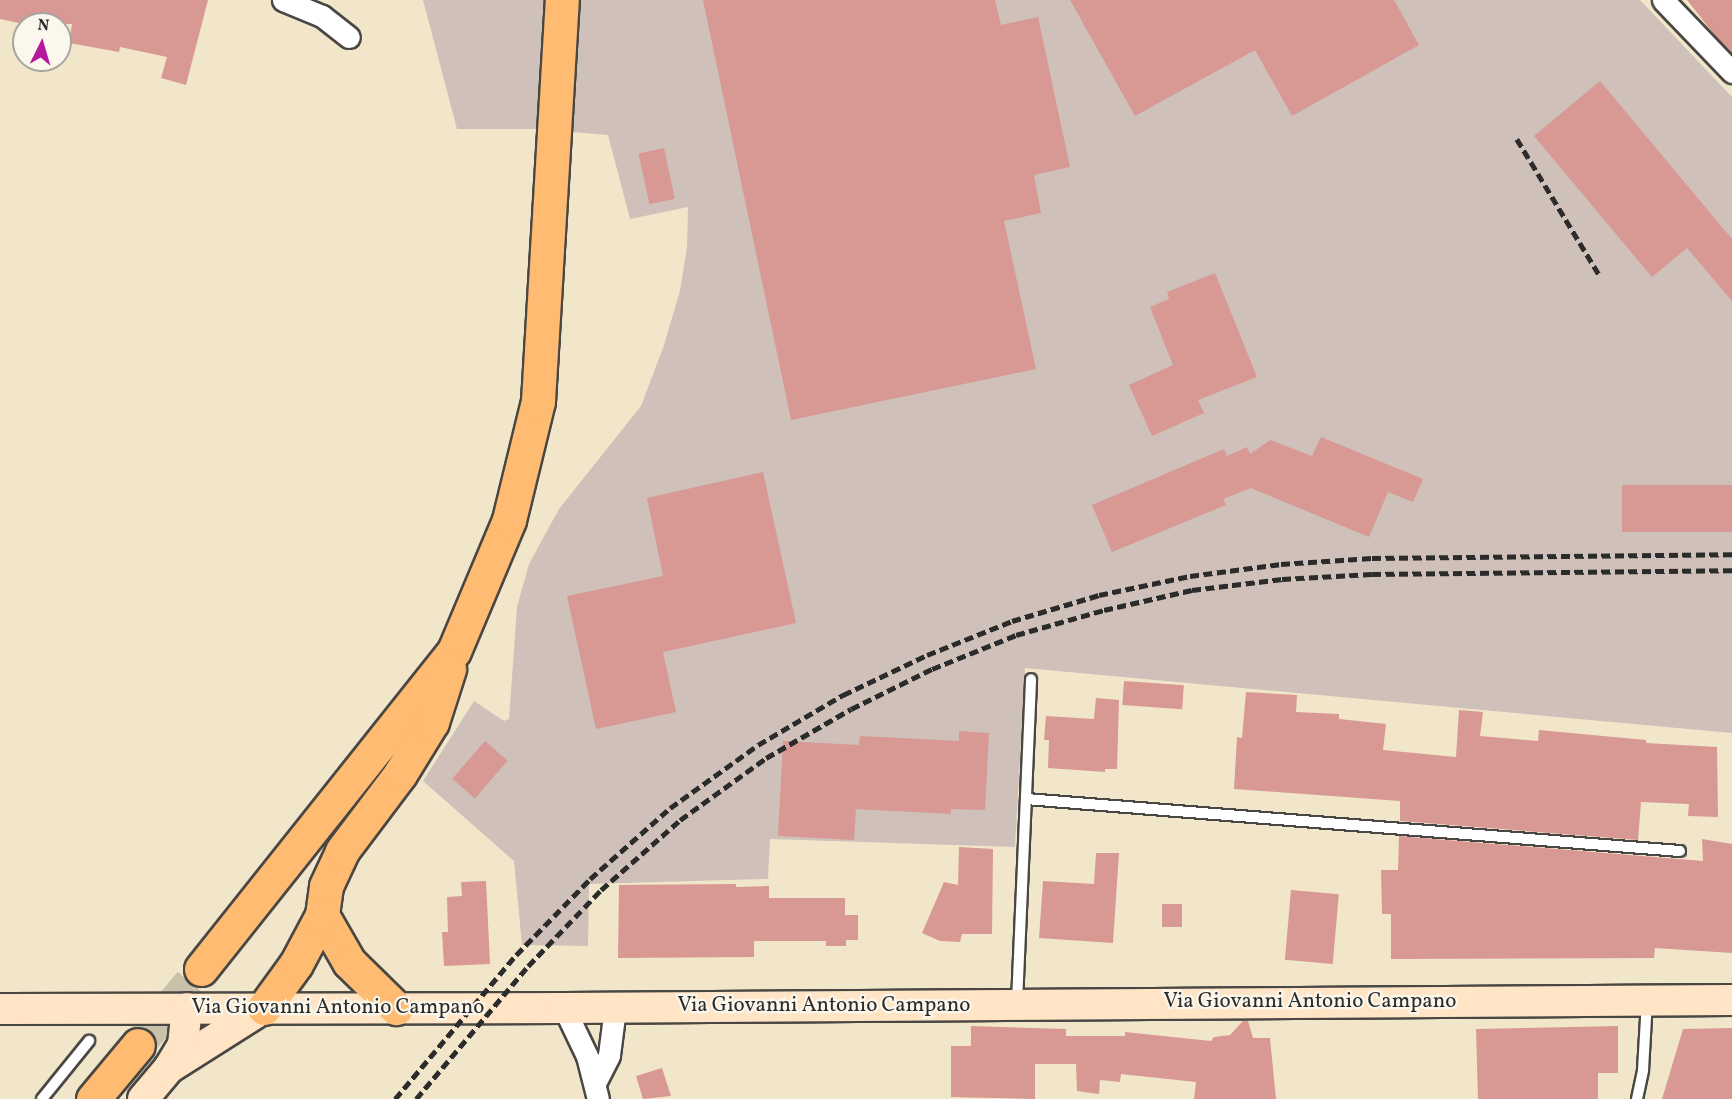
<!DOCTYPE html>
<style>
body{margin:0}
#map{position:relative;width:1732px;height:1099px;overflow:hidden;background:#f1e6ca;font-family:Vollkorn,serif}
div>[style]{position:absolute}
.industrial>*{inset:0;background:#cfc0ba}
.building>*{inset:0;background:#d89893;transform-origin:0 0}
.trunk-tunnel>*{height:33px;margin-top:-16.5px;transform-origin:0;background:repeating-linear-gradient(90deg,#c9c1aa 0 33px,transparent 0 49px)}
.roads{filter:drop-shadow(2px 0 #494743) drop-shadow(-2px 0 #494743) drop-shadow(0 2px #494743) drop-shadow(0 -2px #494743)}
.service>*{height:10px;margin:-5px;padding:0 5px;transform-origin:5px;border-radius:5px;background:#fff}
.minor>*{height:21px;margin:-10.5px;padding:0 10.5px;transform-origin:10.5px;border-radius:10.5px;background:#fff}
.secondary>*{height:30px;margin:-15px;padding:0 15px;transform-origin:15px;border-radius:15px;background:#ffe4c6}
.trunk>*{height:33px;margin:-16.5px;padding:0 16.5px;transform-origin:16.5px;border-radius:16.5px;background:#febb71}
.rail>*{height:4.5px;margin-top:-2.25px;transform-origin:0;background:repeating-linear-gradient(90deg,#2b2b2b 0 9px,transparent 0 13.5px)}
span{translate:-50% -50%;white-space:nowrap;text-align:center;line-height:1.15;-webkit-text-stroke:4.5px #fbf7ec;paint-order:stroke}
.street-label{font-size:21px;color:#2b2b2b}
.north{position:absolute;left:12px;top:12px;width:60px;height:60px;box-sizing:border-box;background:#fbf7ec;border:2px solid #a8a59f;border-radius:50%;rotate:5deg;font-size:16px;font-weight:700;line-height:24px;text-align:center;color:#2b2b2b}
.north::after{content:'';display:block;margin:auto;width:21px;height:27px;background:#b5179e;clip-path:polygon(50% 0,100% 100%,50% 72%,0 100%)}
</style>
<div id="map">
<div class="industrial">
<i style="clip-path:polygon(423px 0,1640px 0,1732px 97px,1732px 733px,1025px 668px,1015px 847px,770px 839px,768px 879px,589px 884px,588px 946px,522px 945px,514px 861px,423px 781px,474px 701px,504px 721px,509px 719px,517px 607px,529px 564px,559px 509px,641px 406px,663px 348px,680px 291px,687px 247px,688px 207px,630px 219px,608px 135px,534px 129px,457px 129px)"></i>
</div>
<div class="building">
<i style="clip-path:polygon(0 0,208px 0,186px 85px,161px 78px,167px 57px,120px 47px,119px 52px,69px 43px,72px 24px,24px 24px,0 19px)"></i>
<i style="clip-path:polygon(703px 0,995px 0,1001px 25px,1038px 17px,1070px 167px,1034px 175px,1041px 213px,1004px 221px,1036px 369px,791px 420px)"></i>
<i style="clip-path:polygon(1070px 0,1394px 0,1419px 45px,1292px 116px,1255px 50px,1135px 116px)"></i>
<i style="clip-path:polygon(1687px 0,1732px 0,1732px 54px,1716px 37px)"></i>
<i style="clip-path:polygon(1600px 81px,1732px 239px,1732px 301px,1687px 248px,1652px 277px,1534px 136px)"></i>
<i style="left:664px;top:148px;width:52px;height:26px;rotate:78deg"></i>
<i style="clip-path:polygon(1215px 273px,1257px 377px,1198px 400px,1204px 413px,1152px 436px,1129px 385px,1173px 365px,1150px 307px,1169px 299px,1167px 292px)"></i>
<i style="clip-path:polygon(1321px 437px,1423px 479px,1413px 502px,1388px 492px,1369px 537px,1251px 488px,1223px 499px,1226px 505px,1112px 552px,1092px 505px,1224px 449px,1227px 456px,1247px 447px,1250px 454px,1270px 440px,1312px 456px)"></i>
<i style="clip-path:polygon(763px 472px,796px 623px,663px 652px,676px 712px,596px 729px,567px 596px,663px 576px,647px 498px)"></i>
<i style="left:1622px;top:485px;width:110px;height:47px"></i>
<i style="left:1124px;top:681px;width:60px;height:24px;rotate:4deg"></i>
<i style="clip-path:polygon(1246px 692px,1297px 695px,1296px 712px,1339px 714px,1339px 719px,1386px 724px,1383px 750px,1456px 757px,1459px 710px,1483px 712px,1480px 736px,1538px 741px,1539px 730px,1646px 740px,1646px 743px,1717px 747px,1718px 817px,1688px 816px,1689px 804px,1641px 802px,1638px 840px,1400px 821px,1400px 801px,1234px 789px,1237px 737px,1242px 738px)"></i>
<i style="clip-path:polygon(1096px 698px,1119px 700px,1117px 769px,1105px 769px,1105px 772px,1048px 768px,1049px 740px,1044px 740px,1046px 716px,1094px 719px)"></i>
<i style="clip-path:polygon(959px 731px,989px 733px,985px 810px,951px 809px,951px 814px,856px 809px,854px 840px,778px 836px,783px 741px,859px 745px,860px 736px,959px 741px)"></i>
<i style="left:485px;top:741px;width:30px;height:50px;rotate:41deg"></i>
<i style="clip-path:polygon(1399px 836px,1703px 861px,1702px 839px,1732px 844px,1732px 953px,1655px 948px,1654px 958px,1391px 959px,1391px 914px,1382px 914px,1381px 870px,1398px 870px)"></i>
<i style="clip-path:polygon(959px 847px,993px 849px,992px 934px,962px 934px,960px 942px,940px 941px,922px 933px,944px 882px,958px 885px)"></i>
<i style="clip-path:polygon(1096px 853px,1119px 853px,1113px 943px,1039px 938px,1043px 881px,1094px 884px)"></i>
<i style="clip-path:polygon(486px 881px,490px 964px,444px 966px,442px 932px,448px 932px,447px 897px,462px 896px,461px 882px)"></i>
<i style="clip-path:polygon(736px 884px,736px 887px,769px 886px,769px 898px,845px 898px,845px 915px,858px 915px,858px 940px,846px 940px,846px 946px,826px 946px,826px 941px,754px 941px,754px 957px,618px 958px,619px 885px)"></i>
<i style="left:1291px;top:890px;width:48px;height:70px;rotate:5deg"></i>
<i style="left:1162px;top:904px;width:20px;height:23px"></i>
<i style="clip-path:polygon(1243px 1021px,1248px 1021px,1253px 1038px,1270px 1038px,1276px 1099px,1194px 1099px,1196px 1082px,1121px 1074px,1120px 1082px,1100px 1080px,1099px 1094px,1077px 1091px,1076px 1064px,1035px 1064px,1035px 1099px,951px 1097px,951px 1046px,971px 1046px,971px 1026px,1066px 1029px,1066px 1036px,1125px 1036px,1125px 1032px,1211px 1041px,1214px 1037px,1230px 1035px)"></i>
<i style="clip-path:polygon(1618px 1026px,1618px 1073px,1598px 1073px,1598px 1099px,1478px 1099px,1476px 1029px)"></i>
<i style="clip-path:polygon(1732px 1028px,1732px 1099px,1662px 1099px,1683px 1029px)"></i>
<i style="clip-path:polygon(662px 1068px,671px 1096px,643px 1099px,636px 1076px)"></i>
</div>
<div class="trunk-tunnel">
<i style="left:138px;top:1045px;width:99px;rotate:-50.3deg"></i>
</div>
<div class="roads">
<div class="service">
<i style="left:1026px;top:799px;width:656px;rotate:4.55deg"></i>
<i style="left:1017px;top:1002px;width:323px;rotate:-87.5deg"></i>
<i style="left:42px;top:1099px;width:75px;rotate:-51deg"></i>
<i style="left:1637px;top:1099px;width:30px;rotate:-78deg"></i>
<i style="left:1643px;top:1070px;width:69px;rotate:-86.7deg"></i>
</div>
<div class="minor">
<i style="left:283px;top:0;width:42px;rotate:22.3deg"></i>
<i style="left:322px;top:16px;width:34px;rotate:38deg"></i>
<i style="left:1663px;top:0;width:100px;rotate:46.2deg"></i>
<i style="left:564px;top:1008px;width:53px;rotate:64.4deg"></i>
<i style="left:587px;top:1056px;width:44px;rotate:75.7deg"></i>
<i style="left:595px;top:1083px;width:31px;rotate:-63deg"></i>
<i style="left:609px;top:1055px;width:47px;rotate:-82.7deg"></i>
</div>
<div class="secondary">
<i style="left:0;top:1009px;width:564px;rotate:-0.1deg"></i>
<i style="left:564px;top:1008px;width:1168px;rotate:-0.39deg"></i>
<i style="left:169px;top:1068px;width:112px;rotate:-32.3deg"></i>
<i style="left:143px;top:1099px;width:40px;rotate:-50deg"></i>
<i style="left:169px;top:1068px;width:27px;rotate:-59deg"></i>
<i style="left:183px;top:1045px;width:37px;rotate:-84deg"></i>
</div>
<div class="trunk">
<i style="left:322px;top:915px;width:54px;rotate:60.1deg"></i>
<i style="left:349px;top:962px;width:66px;rotate:44.4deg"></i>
<i style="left:201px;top:969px;width:406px;rotate:-51.5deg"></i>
<i style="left:454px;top:651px;width:142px;rotate:-67.2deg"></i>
<i style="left:509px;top:520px;width:122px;rotate:-76.3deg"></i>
<i style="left:538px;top:401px;width:402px;rotate:-86.6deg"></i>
<i style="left:264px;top:1008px;width:54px;rotate:-54deg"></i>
<i style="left:296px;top:964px;width:55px;rotate:-62deg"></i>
<i style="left:322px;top:915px;width:29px;rotate:-82deg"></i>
<i style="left:326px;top:886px;width:38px;rotate:-65deg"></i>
<i style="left:342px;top:851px;width:96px;rotate:-53deg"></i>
<i style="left:400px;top:774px;width:61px;rotate:-58.4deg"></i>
<i style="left:432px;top:722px;width:56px;rotate:-72.2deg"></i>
<i style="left:93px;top:1099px;width:70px;rotate:-50.2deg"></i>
</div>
</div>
<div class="rail">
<i style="left:1517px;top:139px;width:160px;rotate:58.8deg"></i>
<i style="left:395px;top:1099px;width:188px;rotate:-50deg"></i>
<i style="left:516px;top:955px;width:106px;rotate:-45.8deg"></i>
<i style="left:590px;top:879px;width:107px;rotate:-41.6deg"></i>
<i style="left:670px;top:808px;width:108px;rotate:-35.6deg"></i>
<i style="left:758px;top:745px;width:99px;rotate:-30.5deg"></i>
<i style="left:843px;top:695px;width:93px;rotate:-25.5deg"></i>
<i style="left:927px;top:655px;width:92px;rotate:-21.8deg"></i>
<i style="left:1012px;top:621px;width:91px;rotate:-16.6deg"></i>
<i style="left:1099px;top:595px;width:93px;rotate:-11.8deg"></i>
<i style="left:1190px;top:576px;width:92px;rotate:-7.5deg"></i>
<i style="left:1281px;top:564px;width:91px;rotate:-3.8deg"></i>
<i style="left:1372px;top:558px;width:360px;rotate:-0.6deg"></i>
<i style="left:416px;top:1099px;width:174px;rotate:-49.9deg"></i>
<i style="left:528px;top:966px;width:105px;rotate:-46.2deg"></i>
<i style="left:601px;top:890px;width:106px;rotate:-41.5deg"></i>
<i style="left:680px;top:820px;width:106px;rotate:-35.8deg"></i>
<i style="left:766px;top:758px;width:98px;rotate:-30deg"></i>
<i style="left:851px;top:709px;width:90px;rotate:-26.3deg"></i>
<i style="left:932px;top:669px;width:91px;rotate:-22deg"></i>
<i style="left:1016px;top:635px;width:91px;rotate:-15.9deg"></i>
<i style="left:1104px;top:610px;width:90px;rotate:-12.8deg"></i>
<i style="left:1192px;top:590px;width:91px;rotate:-7deg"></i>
<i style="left:1282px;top:579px;width:90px;rotate:-3.2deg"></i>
<i style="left:1372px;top:574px;width:360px;rotate:-0.6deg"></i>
</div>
<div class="street-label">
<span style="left:1310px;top:1002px">Via Giovanni Antonio Campano</span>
<span style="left:824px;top:1006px">Via Giovanni Antonio Campano</span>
<span style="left:338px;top:1008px">Via Giovanni Antonio Campano</span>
</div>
<div class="north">N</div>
</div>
